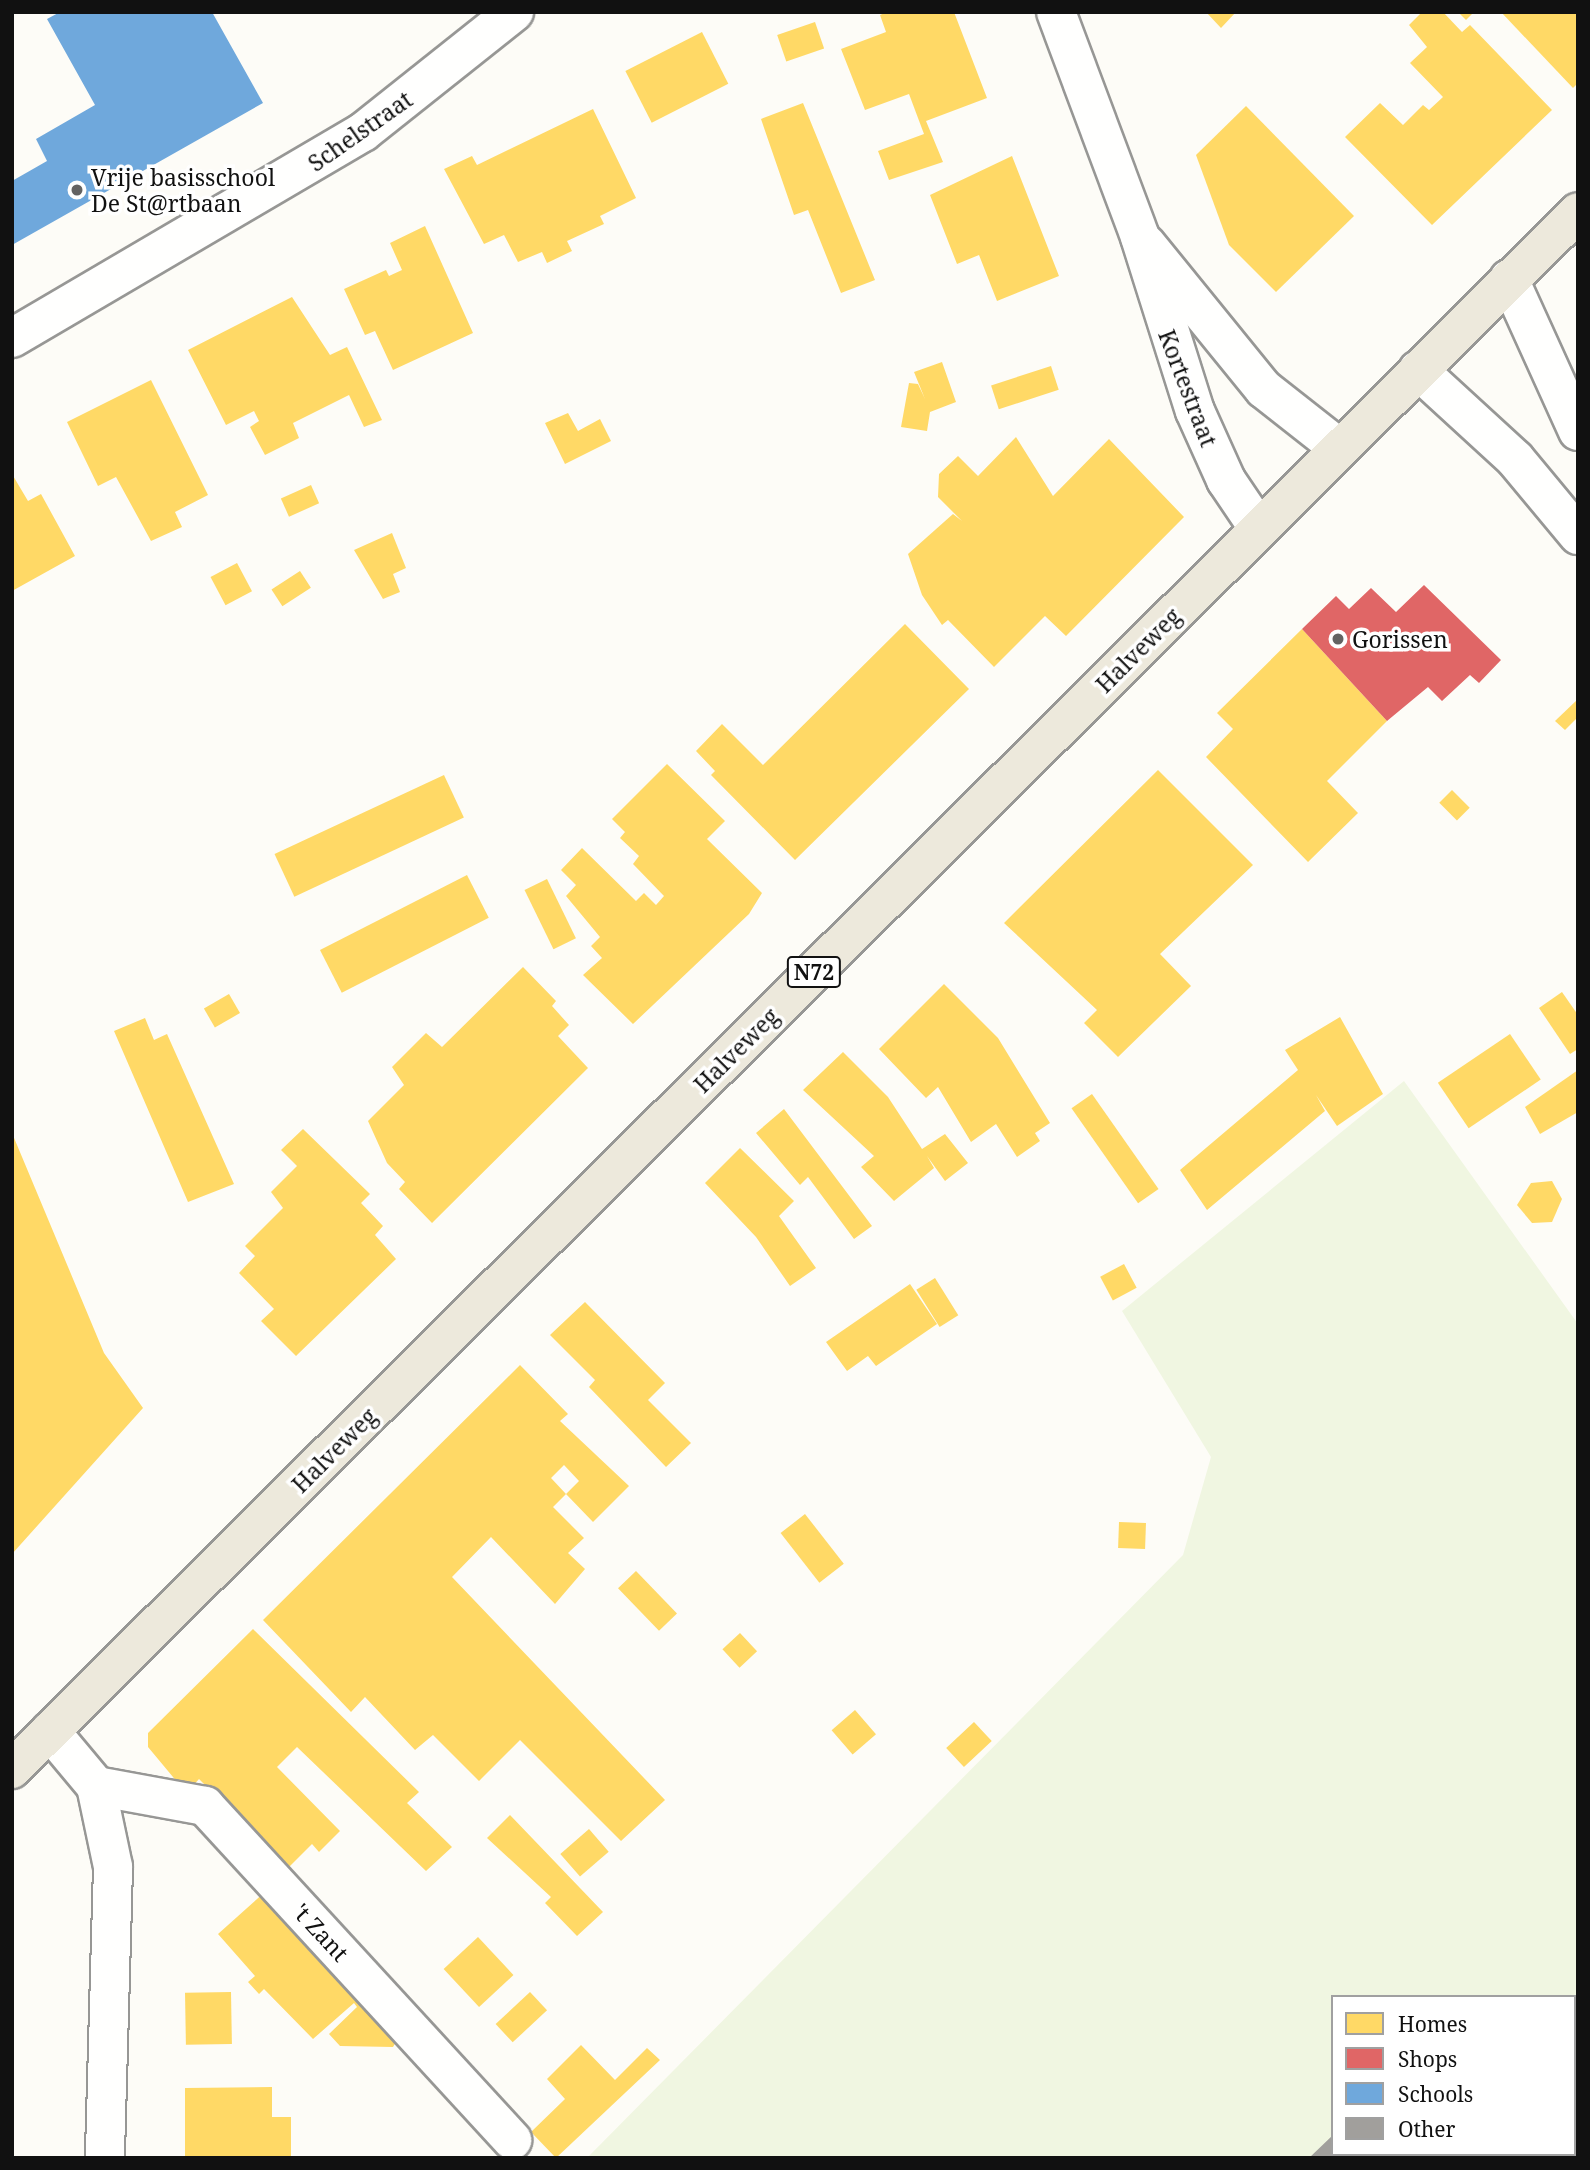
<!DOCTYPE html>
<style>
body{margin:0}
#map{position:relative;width:1590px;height:2170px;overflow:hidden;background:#fdfcf7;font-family:"Noto Serif",serif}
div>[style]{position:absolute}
.pitch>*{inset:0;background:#f0f6e1}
.homes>*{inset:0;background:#ffd966;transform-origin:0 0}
.shops>*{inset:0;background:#e06666}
.schools>*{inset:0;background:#6fa8dc}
.building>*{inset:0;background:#a19f9c}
.roads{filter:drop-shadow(2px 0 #979795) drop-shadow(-2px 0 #979795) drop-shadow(0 2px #979795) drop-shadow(0 -2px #979795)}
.minor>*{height:38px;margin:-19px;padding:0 19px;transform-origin:19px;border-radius:19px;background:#fffffe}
.primary>*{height:38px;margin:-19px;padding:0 19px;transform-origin:19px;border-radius:19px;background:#ede9dc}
.dots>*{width:19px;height:19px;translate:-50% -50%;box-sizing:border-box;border:4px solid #fff;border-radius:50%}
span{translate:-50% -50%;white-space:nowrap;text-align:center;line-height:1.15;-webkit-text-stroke:7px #fff;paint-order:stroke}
.shield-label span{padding:2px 5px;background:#fff;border:2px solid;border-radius:5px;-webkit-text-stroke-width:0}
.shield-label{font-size:21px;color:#111;font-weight:700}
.street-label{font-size:23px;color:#111}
.poi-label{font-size:23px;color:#111}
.left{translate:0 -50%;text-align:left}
.frame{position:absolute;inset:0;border:14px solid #111;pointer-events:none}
.legend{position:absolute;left:1331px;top:1995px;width:245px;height:161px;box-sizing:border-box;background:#fff;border:2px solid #a0a0a0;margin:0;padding:9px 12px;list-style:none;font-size:21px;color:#111}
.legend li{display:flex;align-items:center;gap:14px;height:35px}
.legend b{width:35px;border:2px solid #a0a0a0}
</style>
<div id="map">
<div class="pitch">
<i style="clip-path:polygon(evenodd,1404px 1081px,1578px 1324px,1578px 2158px,587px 2158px,1183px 1555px,1211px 1457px,1122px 1311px,1404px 1081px,1333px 1997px,1574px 1997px,1574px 2154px,1333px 2154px,1333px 1997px)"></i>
</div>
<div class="homes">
<i style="clip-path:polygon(887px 12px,954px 12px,987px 98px,926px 121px,943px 162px,889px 180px,878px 151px,924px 134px,909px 94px,865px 110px,841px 49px,886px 32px,880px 15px)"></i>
<i style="clip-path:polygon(1206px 12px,1236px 12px,1221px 28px)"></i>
<i style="clip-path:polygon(1422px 12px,1443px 12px,1462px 32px,1470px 25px,1552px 110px,1432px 225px,1345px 137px,1380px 103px,1403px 125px,1423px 105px,1429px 110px,1443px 97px,1410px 63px,1427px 47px,1409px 25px)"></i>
<i style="clip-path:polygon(1458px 12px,1474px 12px,1466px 20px)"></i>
<i style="clip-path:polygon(1501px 12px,1578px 12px,1578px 83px,1573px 88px)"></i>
<i style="left:815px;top:22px;width:28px;height:40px;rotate:71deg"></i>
<i style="left:702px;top:32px;width:58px;height:86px;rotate:63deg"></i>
<i style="clip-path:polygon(803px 103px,875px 280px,841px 293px,808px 210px,794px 215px,761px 119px)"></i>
<i style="clip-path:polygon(1246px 106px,1354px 216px,1276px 292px,1229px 245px,1196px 155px)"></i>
<i style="clip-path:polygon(593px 109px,636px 198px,600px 216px,604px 224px,567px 241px,572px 251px,547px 263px,542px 252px,518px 262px,504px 235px,484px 244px,444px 169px,472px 156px,477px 165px)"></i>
<i style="clip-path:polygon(1012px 156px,1059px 276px,997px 301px,979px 255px,957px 264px,930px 195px)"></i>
<i style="clip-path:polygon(425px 226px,473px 333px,393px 370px,375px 331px,365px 335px,344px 289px,386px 270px,389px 276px,402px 270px,390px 243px)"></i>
<i style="clip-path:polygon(292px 297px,330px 355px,347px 347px,382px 420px,364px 427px,349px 395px,293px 423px,299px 438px,265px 455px,250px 427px,259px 421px,254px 411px,226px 425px,188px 350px)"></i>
<i style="clip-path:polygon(942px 362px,956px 402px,930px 412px,927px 431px,901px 427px,909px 383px,918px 384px,925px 399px,914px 372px)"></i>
<i style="left:1051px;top:366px;width:25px;height:63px;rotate:72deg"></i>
<i style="clip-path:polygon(151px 380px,208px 495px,175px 512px,182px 527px,151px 541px,116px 477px,98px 486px,67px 422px)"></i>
<i style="clip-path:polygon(568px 413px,578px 431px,600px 419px,611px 441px,565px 464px,545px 423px)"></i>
<i style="clip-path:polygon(1016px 437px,1053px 496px,1109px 439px,1184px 517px,1066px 636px,1045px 616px,994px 667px,948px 620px,942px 625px,922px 595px,908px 554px,953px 514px,962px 521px,938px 497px,939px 474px,958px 456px,978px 476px)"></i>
<i style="clip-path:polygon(12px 474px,28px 501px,41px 494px,75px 556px,12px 591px)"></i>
<i style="left:311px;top:485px;width:20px;height:33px;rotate:66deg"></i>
<i style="clip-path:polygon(392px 533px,406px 568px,393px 574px,400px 592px,383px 599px,354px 550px)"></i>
<i style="left:237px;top:563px;width:32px;height:30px;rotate:62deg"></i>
<i style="left:300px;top:571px;width:20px;height:34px;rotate:57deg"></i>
<i style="clip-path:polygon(905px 624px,969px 689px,795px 860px,711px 775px,715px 771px,696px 751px,722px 724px,763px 765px)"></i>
<i style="clip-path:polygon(1302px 629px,1387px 721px,1327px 781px,1358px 813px,1308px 862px,1206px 757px,1233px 729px,1217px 713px)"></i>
<i style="clip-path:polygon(1578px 699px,1578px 717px,1565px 730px,1555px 721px)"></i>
<i style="clip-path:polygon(667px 764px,725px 821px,707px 839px,762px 893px,749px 914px,633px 1024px,583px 975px,602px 958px,591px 946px,600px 937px,566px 896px,576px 885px,561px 870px,582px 848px,636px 901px,644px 893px,656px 905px,664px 896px,633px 864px,639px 856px,620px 838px,625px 832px,612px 819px)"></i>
<i style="clip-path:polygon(1158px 770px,1253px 865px,1160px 954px,1191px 986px,1118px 1057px,1084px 1023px,1097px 1010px,1004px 923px)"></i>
<i style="left:444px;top:775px;width:47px;height:187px;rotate:65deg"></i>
<i style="left:1452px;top:790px;width:25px;height:18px;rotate:45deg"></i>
<i style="left:467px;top:875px;width:48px;height:165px;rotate:63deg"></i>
<i style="left:547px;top:879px;width:66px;height:25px;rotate:64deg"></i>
<i style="clip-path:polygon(523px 967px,556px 1001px,552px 1006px,569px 1025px,558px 1036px,588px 1068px,432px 1223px,399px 1189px,405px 1182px,387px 1163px,368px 1121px,404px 1085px,392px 1067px,426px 1033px,442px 1047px)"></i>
<i style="clip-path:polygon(944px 984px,998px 1038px,1050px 1123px,1035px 1133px,1040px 1141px,1017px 1157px,996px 1124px,971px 1142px,938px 1087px,926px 1098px,879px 1049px)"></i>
<i style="clip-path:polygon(1562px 992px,1578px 1015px,1578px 1049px,1570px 1054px,1539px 1008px)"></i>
<i style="left:229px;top:994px;width:22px;height:29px;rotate:60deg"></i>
<i style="clip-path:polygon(1340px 1017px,1383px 1094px,1337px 1126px,1316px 1095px,1325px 1111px,1207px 1210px,1180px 1170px,1298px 1070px,1285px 1050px)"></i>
<i style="clip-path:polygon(145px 1018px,154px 1040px,167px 1034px,234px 1184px,188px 1202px,114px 1031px)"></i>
<i style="left:1510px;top:1034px;width:55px;height:87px;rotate:56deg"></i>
<i style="clip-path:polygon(843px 1052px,888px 1097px,922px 1149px,945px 1134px,968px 1163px,945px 1181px,927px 1156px,934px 1168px,894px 1201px,861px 1167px,874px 1156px,803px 1090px)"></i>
<i style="clip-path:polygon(1578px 1070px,1578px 1112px,1540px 1134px,1525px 1107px)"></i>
<i style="left:1092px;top:1094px;width:116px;height:25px;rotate:55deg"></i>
<i style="clip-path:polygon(784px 1109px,872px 1226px,854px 1239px,808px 1177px,800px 1185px,756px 1133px)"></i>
<i style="clip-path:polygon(303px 1129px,370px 1194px,361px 1203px,383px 1226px,375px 1235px,396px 1259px,296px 1356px,261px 1321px,274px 1309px,239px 1273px,255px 1256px,245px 1246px,283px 1208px,271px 1192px,297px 1166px,281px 1150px)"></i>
<i style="clip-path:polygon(12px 1133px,104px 1353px,143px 1408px,12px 1554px)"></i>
<i style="clip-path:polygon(740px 1148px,794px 1201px,779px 1216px,816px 1268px,790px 1286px,756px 1237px,705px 1183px)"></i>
<i style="clip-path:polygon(1552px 1181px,1562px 1199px,1552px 1222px,1532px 1223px,1517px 1205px,1531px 1183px)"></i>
<i style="left:1124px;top:1264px;width:27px;height:27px;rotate:62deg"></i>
<i style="left:935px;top:1278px;width:44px;height:22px;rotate:58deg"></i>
<i style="clip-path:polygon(910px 1284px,937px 1324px,876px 1366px,868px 1356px,847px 1371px,826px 1342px)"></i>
<i style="clip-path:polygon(585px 1302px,665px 1383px,648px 1400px,691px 1443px,666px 1467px,589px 1387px,595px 1380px,550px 1335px)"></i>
<i style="clip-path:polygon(520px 1365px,568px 1414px,560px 1421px,629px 1486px,593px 1522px,566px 1494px,579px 1481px,564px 1465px,551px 1478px,566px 1494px,553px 1507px,584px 1538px,568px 1553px,585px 1569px,555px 1604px,491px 1537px,452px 1577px,665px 1800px,621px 1841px,520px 1740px,479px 1781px,433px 1735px,415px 1750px,365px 1697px,351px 1712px,263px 1620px)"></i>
<i style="left:805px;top:1514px;width:63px;height:31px;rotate:52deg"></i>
<i style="left:1119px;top:1522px;width:27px;height:26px;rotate:2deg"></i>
<i style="left:636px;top:1571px;width:59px;height:25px;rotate:46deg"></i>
<i style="clip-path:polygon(253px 1629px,419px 1792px,407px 1803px,452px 1847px,426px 1871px,297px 1747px,277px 1767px,340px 1831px,319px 1852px,312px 1844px,288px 1868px,199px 1779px,190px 1789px,178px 1783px,148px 1747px,148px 1733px)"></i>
<i style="left:740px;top:1633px;width:25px;height:24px;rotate:47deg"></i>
<i style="left:855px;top:1710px;width:32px;height:31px;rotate:49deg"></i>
<i style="left:974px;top:1722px;width:26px;height:38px;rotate:47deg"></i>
<i style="clip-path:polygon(510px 1815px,603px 1912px,577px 1936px,545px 1903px,551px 1897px,487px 1838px)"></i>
<i style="left:589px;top:1829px;width:30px;height:38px;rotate:49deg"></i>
<i style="clip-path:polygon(267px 1890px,399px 2037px,393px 2047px,340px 2046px,329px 2034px,357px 2007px,354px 2003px,313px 2039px,264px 1989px,259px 1994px,248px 1982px,255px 1976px,218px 1934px)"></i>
<i style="left:478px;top:1937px;width:52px;height:47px;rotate:47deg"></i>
<i style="left:231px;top:1992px;width:52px;height:46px;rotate:89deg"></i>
<i style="left:530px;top:1992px;width:25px;height:47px;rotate:47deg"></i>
<i style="clip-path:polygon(581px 2045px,615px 2080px,647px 2048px,660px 2060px,556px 2158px,531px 2132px,565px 2099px,547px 2079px)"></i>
<i style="clip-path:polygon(272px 2087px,272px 2117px,291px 2117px,291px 2156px,185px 2158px,185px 2088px)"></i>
</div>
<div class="shops">
<i style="clip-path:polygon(1424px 585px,1501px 660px,1479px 683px,1470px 675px,1442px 701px,1428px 687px,1387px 721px,1302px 629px,1336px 596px,1349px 609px,1371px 588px,1396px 612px)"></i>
</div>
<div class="schools">
<i style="clip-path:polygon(60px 12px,212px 12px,263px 103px,12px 245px,12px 181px,47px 161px,36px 139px,95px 105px,47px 19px)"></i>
</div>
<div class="building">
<i style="clip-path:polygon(1333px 2135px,1333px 2154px,1345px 2154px,1341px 2158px,1309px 2158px)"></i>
</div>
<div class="roads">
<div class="minor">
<i style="left:1056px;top:12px;width:240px;rotate:69.5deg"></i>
<i style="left:1140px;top:237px;width:182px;rotate:72.5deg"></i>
<i style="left:1195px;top:411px;width:76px;rotate:65.8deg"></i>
<i style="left:1226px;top:480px;width:59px;rotate:56deg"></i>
<i style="left:1146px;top:244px;width:187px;rotate:50.9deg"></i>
<i style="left:1264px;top:389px;width:95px;rotate:38.2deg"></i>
<i style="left:1509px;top:279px;width:167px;rotate:65.6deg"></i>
<i style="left:12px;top:338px;width:407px;rotate:-30.4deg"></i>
<i style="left:363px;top:132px;width:193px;rotate:-38.5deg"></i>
<i style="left:1418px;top:370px;width:132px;rotate:42.5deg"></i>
<i style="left:1515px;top:459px;width:99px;rotate:50.3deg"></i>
<i style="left:50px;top:1731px;width:72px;rotate:50.1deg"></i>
<i style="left:96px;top:1786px;width:83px;rotate:78.1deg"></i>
<i style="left:113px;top:1867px;width:291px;rotate:91.6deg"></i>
<i style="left:96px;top:1786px;width:111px;rotate:10.4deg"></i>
<i style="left:205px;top:1806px;width:454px;rotate:47.4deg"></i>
</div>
<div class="primary">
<i style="left:12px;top:1769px;width:2208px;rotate:-44.83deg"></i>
</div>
</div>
<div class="dots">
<i style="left:77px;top:190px;background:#646362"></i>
<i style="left:1338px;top:639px;background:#646362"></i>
</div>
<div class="shield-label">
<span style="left:814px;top:972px">N72</span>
</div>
<div class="street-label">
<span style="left:360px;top:131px;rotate:-35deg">Schelstraat</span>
<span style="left:1188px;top:388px;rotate:69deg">Kortestraat</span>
<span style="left:1138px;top:650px;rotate:-45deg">Halveweg</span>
<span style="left:736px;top:1050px;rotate:-45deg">Halveweg</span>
<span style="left:334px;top:1450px;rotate:-45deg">Halveweg</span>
<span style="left:321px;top:1932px;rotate:47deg">'t Zant</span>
</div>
<div class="poi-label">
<span class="left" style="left:91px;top:190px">Vrije basisschool<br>De St@rtbaan</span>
<span class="left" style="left:1352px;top:639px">Gorissen</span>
</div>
<div class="frame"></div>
<ul class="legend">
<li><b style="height:19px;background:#ffd966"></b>Homes</li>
<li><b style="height:19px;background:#e06666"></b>Shops</li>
<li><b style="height:19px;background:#6fa8dc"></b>Schools</li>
<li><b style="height:19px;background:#a19f9c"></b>Other</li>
</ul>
</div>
